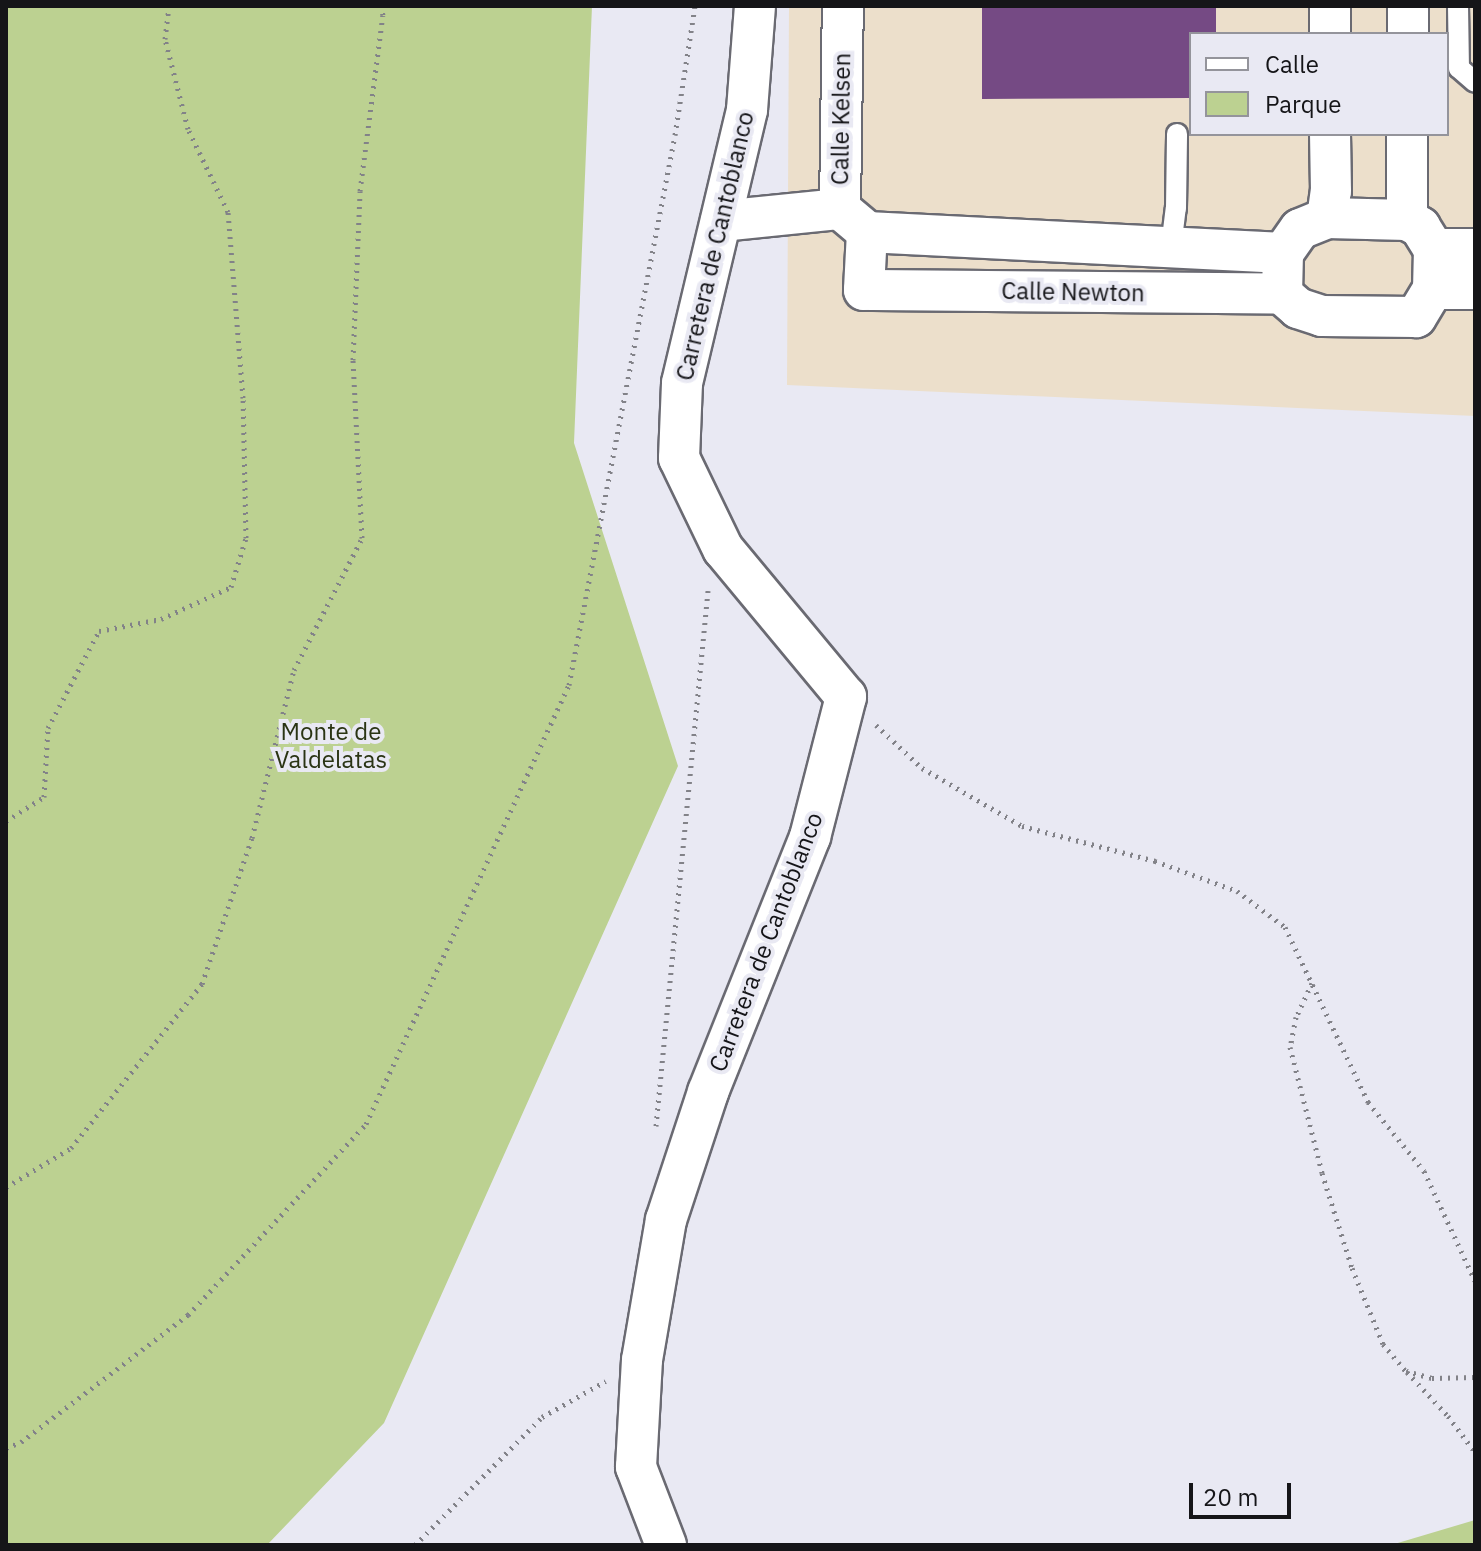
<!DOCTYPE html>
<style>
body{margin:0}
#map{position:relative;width:1481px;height:1551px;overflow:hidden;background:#e9e9f3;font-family:"IBM Plex Sans",sans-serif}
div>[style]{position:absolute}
.education>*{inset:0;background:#ecdfcb}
.green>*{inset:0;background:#bcd191}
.building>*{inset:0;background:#754a84}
.path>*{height:5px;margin-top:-2.5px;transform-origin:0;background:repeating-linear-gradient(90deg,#828288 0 2px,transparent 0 8px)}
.roads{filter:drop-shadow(2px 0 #6a6a72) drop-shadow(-2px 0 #6a6a72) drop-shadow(0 2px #6a6a72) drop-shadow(0 -2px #6a6a72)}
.service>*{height:20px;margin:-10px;padding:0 10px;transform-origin:10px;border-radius:10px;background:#fff}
.minor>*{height:40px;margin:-20px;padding:0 20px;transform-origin:20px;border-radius:20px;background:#fff}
span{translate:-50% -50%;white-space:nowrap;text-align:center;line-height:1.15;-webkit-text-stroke:8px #e9e9f3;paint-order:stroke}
.street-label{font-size:24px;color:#151518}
.park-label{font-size:24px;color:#2a3414}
.frame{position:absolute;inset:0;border:8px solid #151518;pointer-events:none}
.legend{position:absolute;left:1189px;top:32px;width:260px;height:104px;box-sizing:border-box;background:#e9e9f3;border:2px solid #94949b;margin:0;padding:10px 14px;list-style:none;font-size:24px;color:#151518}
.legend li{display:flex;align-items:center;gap:16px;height:40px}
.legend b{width:40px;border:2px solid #94949b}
.scale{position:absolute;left:1189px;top:1483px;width:102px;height:36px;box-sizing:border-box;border:4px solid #151518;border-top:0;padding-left:10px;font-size:24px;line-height:28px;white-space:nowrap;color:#151518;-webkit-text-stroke:6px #e9e9f3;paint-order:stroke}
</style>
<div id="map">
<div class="education">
<i style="clip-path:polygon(evenodd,789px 6px,1475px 6px,1475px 416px,787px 385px,789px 6px,1191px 34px,1447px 34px,1447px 134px,1191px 134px,1191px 34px)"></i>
</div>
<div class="green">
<i style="clip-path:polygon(6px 6px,592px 6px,574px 443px,678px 766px,384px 1423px,267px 1545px,6px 1545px)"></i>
<i style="clip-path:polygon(1475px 1520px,1475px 1545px,1391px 1545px)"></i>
</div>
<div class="building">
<i style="clip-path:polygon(982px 6px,1216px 6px,1216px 34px,1191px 34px,1191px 98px,982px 99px)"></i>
</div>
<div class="path">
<i style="left:876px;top:725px;width:63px;rotate:43.1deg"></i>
<i style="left:922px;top:768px;width:116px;rotate:30.1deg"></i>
<i style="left:1022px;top:826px;width:138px;rotate:14.7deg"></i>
<i style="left:1155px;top:861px;width:87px;rotate:20.1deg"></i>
<i style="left:1237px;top:891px;width:60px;rotate:36.9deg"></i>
<i style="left:1285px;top:927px;width:194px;rotate:64.6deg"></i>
<i style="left:1368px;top:1102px;width:89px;rotate:50.9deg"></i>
<i style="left:1424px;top:1171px;width:121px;rotate:65.1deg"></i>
<i style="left:6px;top:821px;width:45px;rotate:-32.3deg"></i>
<i style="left:44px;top:797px;width:69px;rotate:-86.7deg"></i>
<i style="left:48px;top:728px;width:110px;rotate:-62.3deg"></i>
<i style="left:99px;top:631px;width:63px;rotate:-11deg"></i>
<i style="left:161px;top:619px;width:77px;rotate:-24.6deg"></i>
<i style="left:231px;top:587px;width:51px;rotate:-73deg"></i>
<i style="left:246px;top:538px;width:140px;rotate:-91.2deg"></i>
<i style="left:243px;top:398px;width:187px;rotate:-94.6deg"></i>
<i style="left:228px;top:212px;width:92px;rotate:-115.7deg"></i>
<i style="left:188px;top:129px;width:93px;rotate:-104.3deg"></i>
<i style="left:165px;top:39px;width:33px;rotate:-83deg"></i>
<i style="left:1312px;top:983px;width:38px;rotate:115deg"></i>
<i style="left:1296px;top:1017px;width:31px;rotate:101deg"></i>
<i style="left:1290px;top:1047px;width:130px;rotate:75.7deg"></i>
<i style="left:1322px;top:1173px;width:100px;rotate:72.5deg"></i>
<i style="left:1352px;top:1268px;width:82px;rotate:67.8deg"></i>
<i style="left:1383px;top:1344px;width:35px;rotate:50deg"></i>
<i style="left:1406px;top:1371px;width:27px;rotate:15deg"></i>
<i style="left:1432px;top:1378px;width:43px;rotate:-1.3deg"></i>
<i style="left:656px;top:1126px;width:538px;rotate:-84.45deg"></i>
<i style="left:6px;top:1187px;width:76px;rotate:-31deg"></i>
<i style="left:71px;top:1148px;width:210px;rotate:-51.4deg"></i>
<i style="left:202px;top:984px;width:154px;rotate:-71.1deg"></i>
<i style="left:252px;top:838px;width:173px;rotate:-76deg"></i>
<i style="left:294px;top:670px;width:148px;rotate:-62.7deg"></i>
<i style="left:362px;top:538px;width:178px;rotate:-92.9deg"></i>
<i style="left:353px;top:360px;width:169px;rotate:-87.6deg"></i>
<i style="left:360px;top:191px;width:177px;rotate:-82.6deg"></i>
<i style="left:383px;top:15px;width:9px;rotate:-103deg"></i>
<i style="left:1407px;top:1372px;width:60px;rotate:47deg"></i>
<i style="left:1448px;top:1416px;width:45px;rotate:53.1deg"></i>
<i style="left:6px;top:1448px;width:16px;rotate:-22deg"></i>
<i style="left:21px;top:1442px;width:210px;rotate:-37.3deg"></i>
<i style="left:188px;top:1315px;width:261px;rotate:-47deg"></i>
<i style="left:366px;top:1124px;width:484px;rotate:-65.2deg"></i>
<i style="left:569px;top:685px;width:560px;rotate:-79.09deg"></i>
<i style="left:675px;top:135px;width:131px;rotate:-81.2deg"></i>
<i style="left:415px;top:1545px;width:180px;rotate:-45.2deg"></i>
<i style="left:542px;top:1417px;width:73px;rotate:-29.4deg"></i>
</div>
<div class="roads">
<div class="service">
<i style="left:1458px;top:6px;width:62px;rotate:89.1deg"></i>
<i style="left:1459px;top:68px;width:21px;rotate:41deg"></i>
<i style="left:1171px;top:247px;width:39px;rotate:-83deg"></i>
<i style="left:1176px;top:208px;width:74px;rotate:-89.2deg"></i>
</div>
<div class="minor">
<i style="left:1330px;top:6px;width:28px;rotate:90deg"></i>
<i style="left:1408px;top:34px;width:28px;rotate:-90deg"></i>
<i style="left:1407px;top:134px;width:86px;rotate:90deg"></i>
<i style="left:840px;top:209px;width:35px;rotate:40deg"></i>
<i style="left:867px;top:232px;width:58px;rotate:93deg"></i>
<i style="left:864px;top:290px;width:418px;rotate:0.5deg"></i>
<i style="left:1327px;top:218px;width:80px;rotate:1.4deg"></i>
<i style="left:1407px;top:220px;width:15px;rotate:28deg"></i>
<i style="left:1420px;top:227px;width:26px;rotate:58deg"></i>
<i style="left:1434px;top:249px;width:40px;rotate:91.4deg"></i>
<i style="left:1433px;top:289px;width:33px;rotate:121deg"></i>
<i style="left:1416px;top:317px;width:94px;rotate:-179.4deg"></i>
<i style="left:1322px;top:316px;width:25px;rotate:-162deg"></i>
<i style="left:1298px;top:308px;width:21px;rotate:-139deg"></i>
<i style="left:1282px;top:294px;width:41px;rotate:-88.6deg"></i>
<i style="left:1283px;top:253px;width:29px;rotate:-55deg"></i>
<i style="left:1300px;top:229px;width:29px;rotate:-22deg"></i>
<i style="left:1327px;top:218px;width:27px;rotate:-82deg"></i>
<i style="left:1331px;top:191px;width:57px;rotate:-91deg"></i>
<i style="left:721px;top:221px;width:120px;rotate:-5.8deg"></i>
<i style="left:840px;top:209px;width:203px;rotate:-89.2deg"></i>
<i style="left:867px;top:232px;width:417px;rotate:2.9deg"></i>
<i style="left:1434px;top:249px;width:41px"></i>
<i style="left:1433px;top:289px;width:42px"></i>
<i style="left:666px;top:1545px;width:84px;rotate:-111deg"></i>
<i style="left:636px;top:1467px;width:107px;rotate:-86.8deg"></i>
<i style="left:642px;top:1360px;width:142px;rotate:-80.3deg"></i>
<i style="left:666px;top:1220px;width:135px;rotate:-71.8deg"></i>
<i style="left:708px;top:1092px;width:275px;rotate:-68.2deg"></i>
<i style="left:810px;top:837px;width:145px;rotate:-75.6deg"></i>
<i style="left:846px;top:697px;width:192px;rotate:-129.7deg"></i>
<i style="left:723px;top:549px;width:101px;rotate:-115.8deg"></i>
<i style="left:679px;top:458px;width:75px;rotate:-87.7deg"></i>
<i style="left:682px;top:383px;width:281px;rotate:-76.6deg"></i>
<i style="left:747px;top:110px;width:104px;rotate:-85.6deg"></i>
</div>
</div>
<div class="street-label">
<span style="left:841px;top:119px;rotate:-89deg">Calle Kelsen</span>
<span style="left:715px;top:246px;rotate:-77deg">Carretera de Cantoblanco</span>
<span style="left:1073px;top:292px;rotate:1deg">Calle Newton</span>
<span style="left:766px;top:942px;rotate:-69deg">Carretera de Cantoblanco</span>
</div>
<div class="park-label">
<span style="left:331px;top:746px">Monte de<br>Valdelatas</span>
</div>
<div class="frame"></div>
<ul class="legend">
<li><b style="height:10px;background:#fff"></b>Calle</li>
<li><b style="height:22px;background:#bcd191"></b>Parque</li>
</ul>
<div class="scale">20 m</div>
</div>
